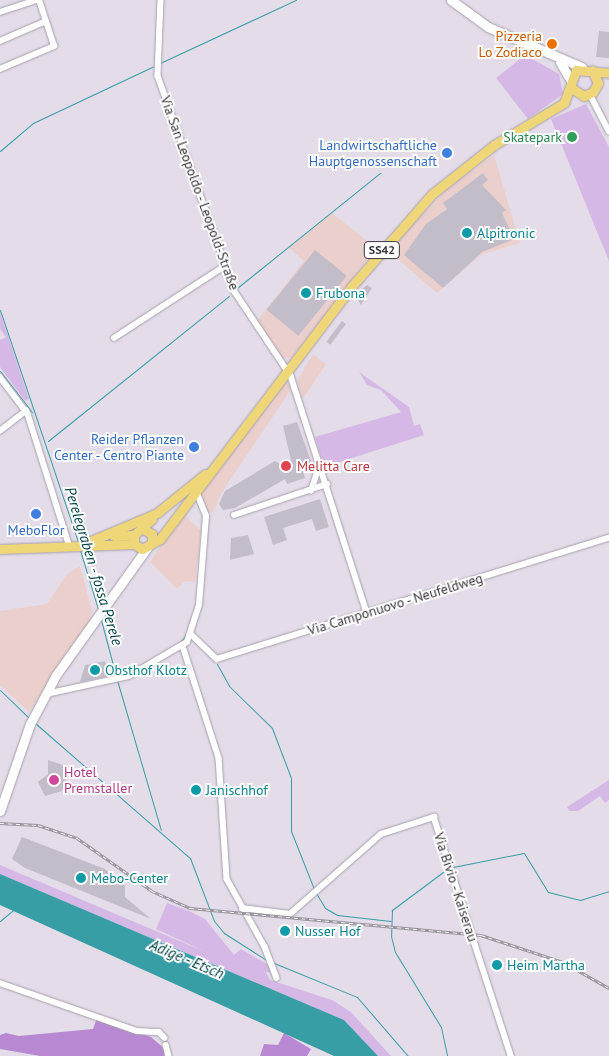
<!DOCTYPE html>
<html>
<head>
<meta charset="utf-8">
<style>
	body { margin:0 }
	#map { position:relative; width:609px; height:1056px; overflow:hidden; background:#e4dde9; font-family:"PT Sans",sans-serif }
	div>[style] { position:absolute }
	[style*='--x'] { left:calc(var(--x)*1px); top:calc(var(--y)*1px); width:calc(var(--w)*1px); rotate:calc(var(--a)*1deg) }
	.industrial>* { inset:0; background:#eacfcc }
	.green>* { inset:0; background:#d6b8e7 }
	.forest>* { inset:0; background:#b889d2 }
	.water>* { inset:0; background:#389ea5 }
	.stream>* { height:1px; margin:-0.5px; padding:0 0.5px; transform-origin:0.5px; border-radius:0.5px; background:#389ea5 }
	.building>* { inset:0; background:#c3bdc9; transform-origin:0 0 }
	.roads { filter:drop-shadow(0 0 1px #a7a0ac) drop-shadow(0 0 1px #a7a0ac) }
	.street>* { height:5.5px; margin:-2.75px; padding:0 2.75px; transform-origin:2.75px; border-radius:2.75px; background:#fff }
	.secondary>* { height:9px; margin:-4.5px; padding:0 4.5px; transform-origin:4.5px; border-radius:4.5px; background:#fff }
	.primary>* { height:9px; margin:-4.5px; padding:0 4.5px; transform-origin:4.5px; border-radius:4.5px; background:#efd779 }
	.rail>* { height:3px; margin-top:-1.5px; transform-origin:0; background:repeating-linear-gradient(90deg,#fff 0 4px,#96919a 0 8px); box-sizing:border-box; border-block:1px solid #96919a }
	.dots>* { width:14px; height:14px; translate:-50% -50%; box-sizing:border-box; border:2px solid #fff; border-radius:50% }
	span { translate:-50% -50%; white-space:nowrap; text-align:center; line-height:1.15; -webkit-text-stroke:4px #fff; paint-order:stroke }
	.shield-label span { padding:1px 4px; background:#fff; border:1px solid; border-radius:4px; -webkit-text-stroke-width:0 }
	.shield-label { font-size:12px; color:#3a373b; font-weight:700 }
	.food-label { font-size:14px; color:#c56008 }
	.right { translate:-100% -50%; text-align:right }
	.leisure-label { font-size:14px; color:#27864d }
	.shop-label { font-size:14px; color:#366cbe }
	.street-label { font-size:14px; color:#3a373b }
	.culture-label { font-size:14px; color:#0d838f }
	.left { translate:0 -50%; text-align:left }
	.health-label { font-size:14px; color:#be3a42 }
	.hotel-label { font-size:14px; color:#b23c85 }
	.water-label { font-size:15px; color:#004145; font-style:italic }
</style>
</head>
<body>
<div id="map">
	<div class="industrial">
		<i style="clip-path:polygon(494px 155px,520px 243px,482px 254px,437px 293px,388px 251px,447px 189px)"></i>
		<i style="clip-path:polygon(332px 213px,376px 248px,291px 358px,282px 358px,257px 321px,304px 261px,289px 248px)"></i>
		<i style="clip-path:polygon(313px 354px,326px 364px,303px 399px,297px 381px)"></i>
		<i style="clip-path:polygon(286px 382px,292px 388px,222px 492px,213px 513px,208px 511px,200px 492px)"></i>
		<i style="clip-path:polygon(183px 513px,201px 531px,195px 582px,185px 581px,177px 589px,150px 562px)"></i>
		<i style="clip-path:polygon(80px 566px,92px 611px,89px 622px,29px 712px,0 685px,0 611px,47px 604px,67px 574px)"></i>
	</div>
	<div class="green">
		<i style="clip-path:polygon(525px 55px,559px 74px,563px 94px,528px 119px,496px 78px)"></i>
		<i style="clip-path:polygon(586px 104px,609px 147px,609px 261px,551px 119px)"></i>
		<i style="clip-path:polygon(0 312px,29px 399px,25px 401px,0 367px,0 340px,6px 337px,0 329px)"></i>
		<i style="clip-path:polygon(359px 372px,409px 407px,414px 426px,420px 424px,424px 435px,324px 467px,315px 437px,401px 412px,381px 390px,367px 385px)"></i>
		<i style="clip-path:polygon(609px 780px,609px 800px,605px 803px,600px 796px,578px 811px,569px 811px,567px 807px)"></i>
		<i style="clip-path:polygon(0 865px,208px 953px,156px 929px,167px 903px,189px 911px,205px 919px,234px 955px,241px 949px,272px 967px,272px 973px,266px 972px,270px 980px,332px 1000px,351px 1012px,391px 1056px,378px 1056px,344px 1020px,0 874px)"></i>
	</div>
	<div class="forest">
		<i style="clip-path:polygon(97px 1018px,151px 1037px,165px 1049px,164px 1056px,40px 1056px,0 1049px,0 1035px,6px 1033px,19px 1036px,93px 1029px)"></i>
		<i style="clip-path:polygon(284px 1033px,311px 1049px,307px 1056px,260px 1056px,264px 1044px,278px 1045px)"></i>
	</div>
	<div class="water">
		<i style="clip-path:polygon(0 874px,344px 1020px,378px 1056px,334px 1056px,0 905px)"></i>
	</div>
	<div class="stream">
		<i style="--x:160;--y:63;--w:150;--a:-24.9"></i>
		<i style="--x:0;--y:151;--w:43;--a:-40.3"></i>
		<i style="--x:33;--y:123;--w:132;--a:-25.2"></i>
		<i style="--x:237;--y:288;--w:184;--a:-38.8"></i>
		<i style="--x:0;--y:310;--w:245;--a:71.4"></i>
		<i style="--x:0;--y:371;--w:52;--a:52"></i>
		<i style="--x:48;--y:441;--w:232;--a:-38.7"></i>
		<i style="--x:80;--y:550;--w:62;--a:73"></i>
		<i style="--x:540;--y:556;--w:72;--a:-16.9"></i>
		<i style="--x:368;--y:609;--w:101;--a:-16.6"></i>
		<i style="--x:101;--y:620;--w:58;--a:75"></i>
		<i style="--x:333;--y:620;--w:34;--a:-17"></i>
		<i style="--x:179;--y:644;--w:14;--a:-54"></i>
		<i style="--x:254;--y:645;--w:18;--a:-19"></i>
		<i style="--x:217;--y:664;--w:25;--a:61"></i>
		<i style="--x:229;--y:686;--w:60;--a:44.3"></i>
		<i style="--x:272;--y:728;--w:53;--a:69.2"></i>
		<i style="--x:291;--y:778;--w:53;--a:90"></i>
		<i style="--x:291;--y:831;--w:62;--a:68.4"></i>
		<i style="--x:124;--y:674;--w:36;--a:-28"></i>
		<i style="--x:117;--y:680;--w:156;--a:73.7"></i>
		<i style="--x:0;--y:690;--w:39;--a:44"></i>
		<i style="--x:35;--y:723;--w:206;--a:41.1"></i>
		<i style="--x:190;--y:858;--w:67;--a:69.1"></i>
		<i style="--x:214;--y:921;--w:16;--a:50"></i>
		<i style="--x:224;--y:933;--w:52;--a:32.5"></i>
		<i style="--x:453;--y:867;--w:72;--a:-11.2"></i>
		<i style="--x:524;--y:853;--w:46;--a:58.4"></i>
		<i style="--x:548;--y:892;--w:33;--a:14"></i>
		<i style="--x:580;--y:900;--w:30;--a:-17"></i>
		<i style="--x:447;--y:869;--w:69;--a:143.3"></i>
		<i style="--x:392;--y:910;--w:26;--a:92"></i>
		<i style="--x:391;--y:936;--w:16;--a:76"></i>
		<i style="--x:395;--y:952;--w:88;--a:58.5"></i>
		<i style="--x:441;--y:1027;--w:30;--a:78"></i>
		<i style="--x:316;--y:893;--w:17;--a:59"></i>
		<i style="--x:325;--y:908;--w:14;--a:30"></i>
		<i style="--x:337;--y:915;--w:54;--a:6.3"></i>
		<i style="--x:0;--y:921;--w:17;--a:-40"></i>
		<i style="--x:274;--y:963;--w:90;--a:22.3"></i>
		<i style="--x:357;--y:997;--w:78;--a:49.2"></i>
	</div>
	<div class="building">
		<i style="clip-path:polygon(599px 31px,609px 32px,609px 58px,596px 57px)"></i>
		<i style="clip-path:polygon(483px 173px,488px 180px,482px 185px,506px 210px,502px 213px,514px 239px,482px 252px,443px 288px,404px 255px,426px 224px,447px 209px,443px 203px)"></i>
		<i style="left:315px;top:250px;width:41px;height:77px;rotate:39deg"></i>
		<i style="clip-path:polygon(367px 285px,372px 288px,361px 305px,355px 295px)"></i>
		<i style="left:342px;top:321px;width:5px;height:26px;rotate:37deg"></i>
		<i style="clip-path:polygon(297px 422px,312px 464px,302px 467px,305px 478px,287px 484px,285px 479px,235px 508px,223px 510px,219px 504px,225px 491px,275px 461px,282px 465px,291px 460px,283px 426px)"></i>
		<i style="clip-path:polygon(320px 499px,329px 527px,316px 531px,312px 519px,283px 528px,287px 540px,273px 545px,264px 517px)"></i>
		<i style="clip-path:polygon(248px 535px,254px 554px,230px 560px,231px 538px)"></i>
		<i style="clip-path:polygon(105px 661px,109px 676px,80px 682px,85px 665px)"></i>
		<i style="clip-path:polygon(48px 760px,63px 765px,66px 782px,62px 791px,45px 796px,38px 782px,48px 774px)"></i>
		<i style="clip-path:polygon(22px 837px,105px 869px,125px 886px,125px 897px,151px 919px,25px 868px,12px 859px)"></i>
	</div>
	<div class="roads">
		<div class="street">
			<i style="--x:161;--y:0;--w:76;--a:92.3"></i>
			<i style="--x:158;--y:76;--w:229;--a:70.4"></i>
			<i style="--x:235;--y:292;--w:101;--a:56.3"></i>
			<i style="--x:291;--y:376;--w:249;--a:72.2"></i>
			<i style="--x:0;--y:12;--w:40;--a:-18"></i>
			<i style="--x:0;--y:41;--w:48;--a:-23.4"></i>
			<i style="--x:0;--y:69;--w:59;--a:-23.1"></i>
			<i style="--x:54;--y:46;--w:48;--a:-108.1"></i>
			<i style="--x:590;--y:94;--w:42;--a:62.8"></i>
			<i style="--x:114;--y:338;--w:132;--a:-33"></i>
			<i style="--x:0;--y:377;--w:46;--a:52.9"></i>
			<i style="--x:28;--y:414;--w:139;--a:72.5"></i>
			<i style="--x:0;--y:431;--w:33;--a:-38"></i>
			<i style="--x:311;--y:491;--w:25;--a:-72"></i>
			<i style="--x:234;--y:515;--w:98;--a:-18.4"></i>
			<i style="--x:191;--y:634;--w:36;--a:44"></i>
			<i style="--x:217;--y:659;--w:410;--a:-17.2"></i>
			<i style="--x:183;--y:646;--w:118;--a:72.2"></i>
			<i style="--x:219;--y:758;--w:121;--a:86.2"></i>
			<i style="--x:227;--y:879;--w:78;--a:60.8"></i>
			<i style="--x:265;--y:947;--w:33;--a:69"></i>
			<i style="--x:46;--y:694;--w:85;--a:-12.2"></i>
			<i style="--x:129;--y:676;--w:67;--a:-30.4"></i>
			<i style="--x:187;--y:642;--w:39;--a:-72"></i>
			<i style="--x:199;--y:605;--w:89;--a:-85.5"></i>
			<i style="--x:206;--y:516;--w:22;--a:-112"></i>
			<i style="--x:242;--y:908;--w:48;--a:7.1"></i>
			<i style="--x:290;--y:914;--w:121;--a:-41.3"></i>
			<i style="--x:381;--y:834;--w:56;--a:-17.8"></i>
			<i style="--x:434;--y:817;--w:251;--a:72.1"></i>
			<i style="--x:0;--y:983;--w:145;--a:19.3"></i>
			<i style="--x:137;--y:1031;--w:22;--a:3"></i>
			<i style="--x:159;--y:1032;--w:8;--a:45"></i>
			<i style="--x:166;--y:1045;--w:11;--a:75"></i>
		</div>
		<div class="secondary">
			<i style="--x:451;--y:0;--w:46;--a:36.1"></i>
			<i style="--x:488;--y:27;--w:102;--a:23.1"></i>
			<i style="--x:560;--y:62;--w:20;--a:60"></i>
			<i style="--x:0;--y:811;--w:92;--a:-71"></i>
			<i style="--x:30;--y:724;--w:55;--a:-62"></i>
			<i style="--x:56;--y:675;--w:156;--a:-54.4"></i>
		</div>
		<div class="primary">
			<i style="--x:570;--y:87;--w:17;--a:33"></i>
			<i style="--x:584;--y:96;--w:10;--a:-24"></i>
			<i style="--x:593;--y:92;--w:10;--a:-61"></i>
			<i style="--x:598;--y:83;--w:14;--a:-115"></i>
			<i style="--x:143;--y:529;--w:10;--a:29"></i>
			<i style="--x:152;--y:534;--w:9;--a:90"></i>
			<i style="--x:134;--y:535;--w:9;--a:90"></i>
			<i style="--x:134;--y:544;--w:9;--a:32"></i>
			<i style="--x:142;--y:549;--w:21;--a:-29"></i>
			<i style="--x:160;--y:539;--w:318;--a:-52.8"></i>
			<i style="--x:352;--y:286;--w:122;--a:-49"></i>
			<i style="--x:432;--y:194;--w:79;--a:-38.3"></i>
			<i style="--x:494;--y:145;--w:82;--a:-31"></i>
			<i style="--x:564;--y:103;--w:35;--a:-70"></i>
			<i style="--x:576;--y:70;--w:33;--a:5"></i>
			<i style="--x:114;--y:536;--w:20;--a:-3"></i>
			<i style="--x:134;--y:535;--w:24;--a:-42"></i>
			<i style="--x:86;--y:543;--w:77;--a:-22.9"></i>
			<i style="--x:157;--y:513;--w:62;--a:-39.1"></i>
			<i style="--x:0;--y:549;--w:134;--a:-2.1"></i>
		</div>
	</div>
	<div class="rail">
		<i style="--x:0;--y:823;--w:38;--a:3"></i>
		<i style="--x:38;--y:825;--w:41;--a:18.4"></i>
		<i style="--x:77;--y:838;--w:92;--a:35.2"></i>
		<i style="--x:152;--y:891;--w:42;--a:24.1"></i>
		<i style="--x:190;--y:908;--w:292;--a:5.3"></i>
		<i style="--x:481;--y:935;--w:86;--a:18.2"></i>
		<i style="--x:563;--y:962;--w:53;--a:29.5"></i>
	</div>
	<div class="dots">
		<i style="left:552px;top:44px;background:#e8710a"></i>
		<i style="left:572px;top:137px;background:#2e9e5b"></i>
		<i style="left:447px;top:153px;background:#3f7fe0"></i>
		<i style="left:467px;top:233px;background:#0f9aa8"></i>
		<i style="left:306px;top:293px;background:#0f9aa8"></i>
		<i style="left:194px;top:447px;background:#3f7fe0"></i>
		<i style="left:286px;top:466px;background:#e0444e"></i>
		<i style="left:36px;top:514px;background:#3f7fe0"></i>
		<i style="left:95px;top:670px;background:#0f9aa8"></i>
		<i style="left:54px;top:780px;background:#d1479c"></i>
		<i style="left:196px;top:790px;background:#0f9aa8"></i>
		<i style="left:81px;top:878px;background:#0f9aa8"></i>
		<i style="left:285px;top:931px;background:#0f9aa8"></i>
		<i style="left:497px;top:965px;background:#0f9aa8"></i>
	</div>
	<div class="shield-label">
		<span style="left:382px;top:250px">SS42</span>
	</div>
	<div class="food-label">
		<span class="right" style="left:542px;top:44px">Pizzeria<br>Lo Zodiaco</span>
	</div>
	<div class="leisure-label">
		<span class="right" style="left:562px;top:137px">Skatepark</span>
	</div>
	<div class="shop-label">
		<span class="right" style="left:437px;top:153px">Landwirtschaftliche<br>Hauptgenossenschaft</span>
		<span class="right" style="left:184px;top:447px">Reider Pflanzen<br>Center - Centro Piante</span>
		<span style="left:36px;top:530px">MeboFlor</span>
	</div>
	<div class="street-label">
		<span style="left:200px;top:193px;rotate:70deg">Via San Leopoldo - Leopold-Straße</span>
		<span style="left:395px;top:604px;rotate:-17deg">Via Camponuovo - Neufeldweg</span>
		<span style="left:456px;top:887px;rotate:72deg">Via Bivio - Kaiserau</span>
	</div>
	<div class="culture-label">
		<span class="left" style="left:477px;top:233px">Alpitronic</span>
		<span class="left" style="left:316px;top:293px">Frubona</span>
		<span class="left" style="left:105px;top:670px">Obsthof Klotz</span>
		<span class="left" style="left:206px;top:790px">Janischhof</span>
		<span class="left" style="left:91px;top:878px">Mebo-Center</span>
		<span class="left" style="left:295px;top:931px">Nusser Hof</span>
		<span class="left" style="left:507px;top:965px">Heim Martha</span>
	</div>
	<div class="health-label">
		<span class="left" style="left:297px;top:466px">Melitta Care</span>
	</div>
	<div class="hotel-label">
		<span class="left" style="left:64px;top:780px">Hotel<br>Premstaller</span>
	</div>
	<div class="water-label">
		<span style="left:94px;top:566px;rotate:73deg">Perelegraben - fossa Perele</span>
		<span style="left:187px;top:959px;rotate:23deg">Adige - Etsch</span>
	</div>
</div>
</body>
</html>
